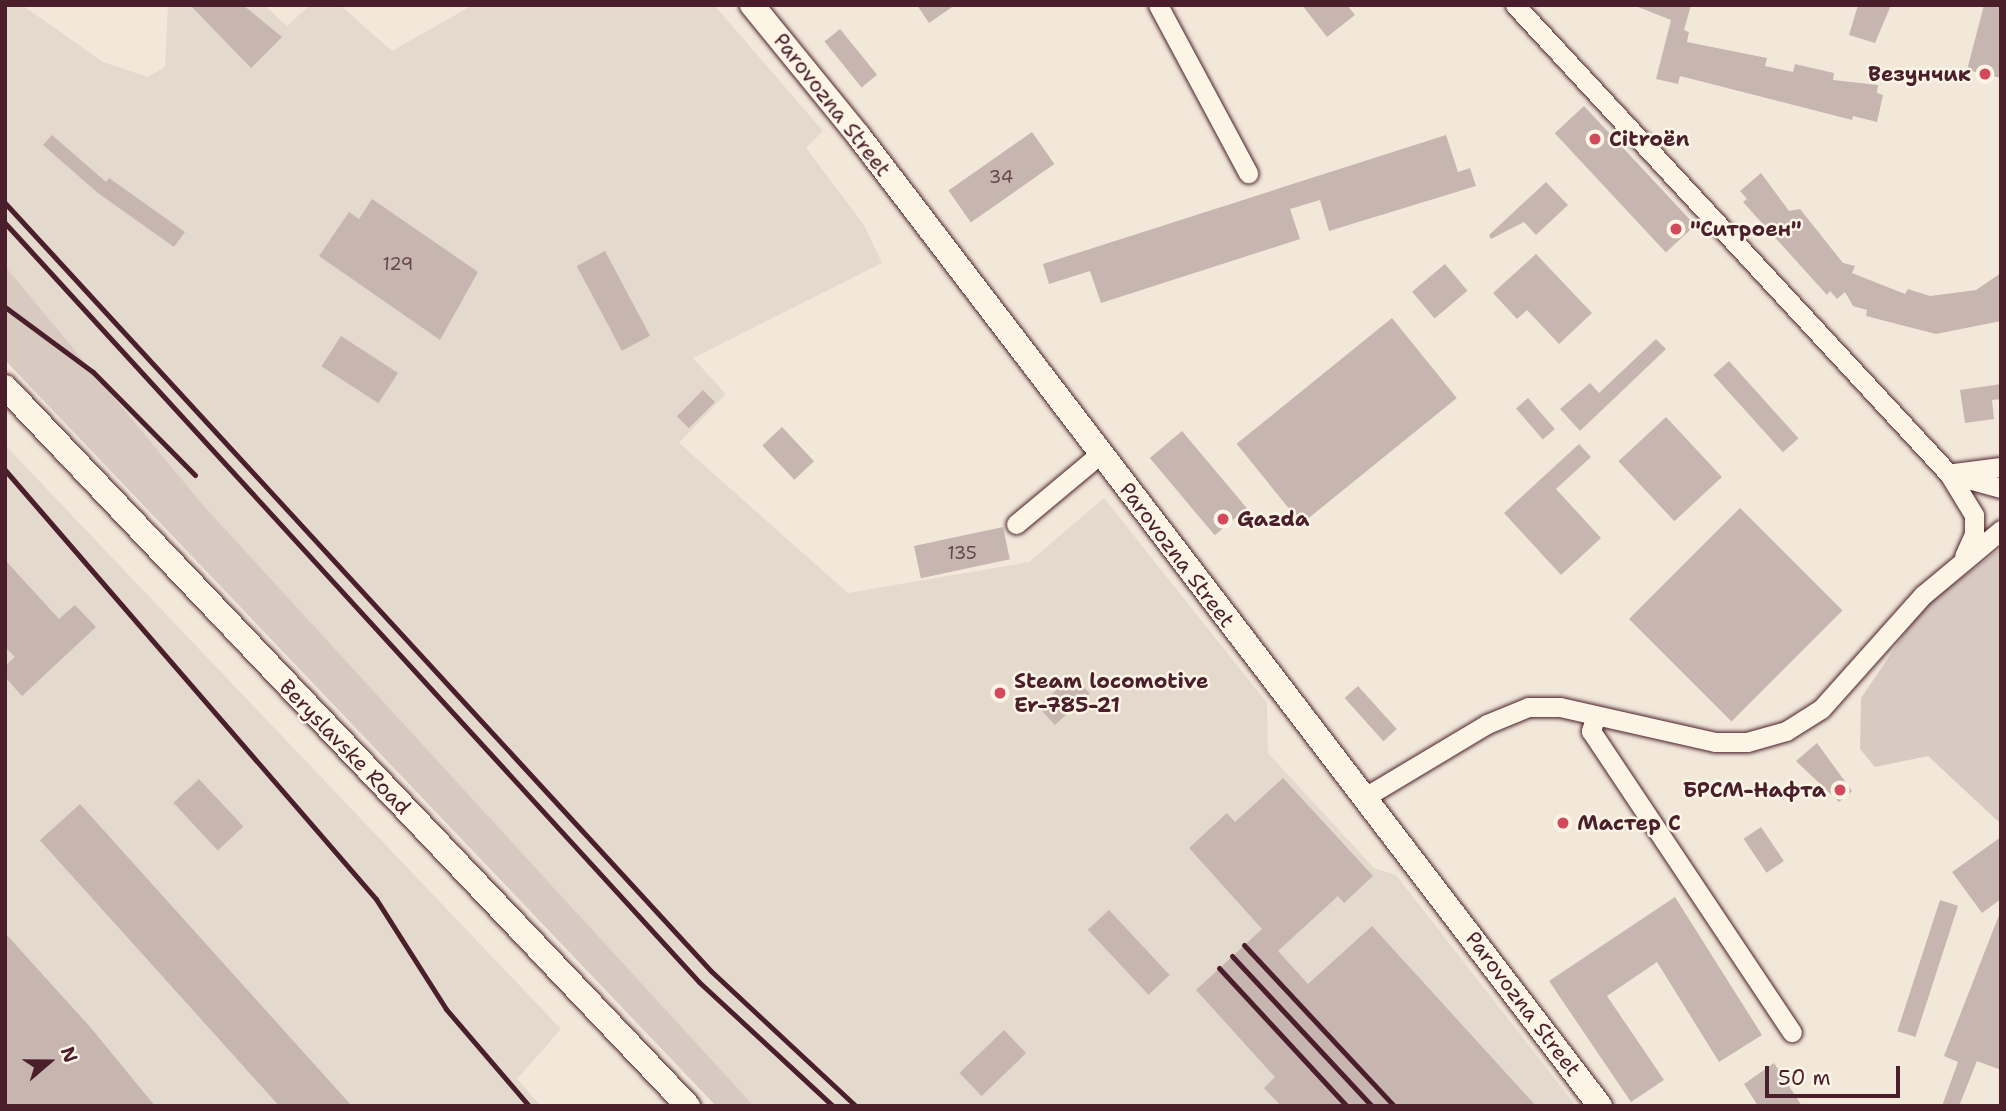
<!DOCTYPE html>
<html>
<head>
<meta charset="utf-8">
<style>
	body { margin:0 }
	#map { position:relative; width:2006px; height:1111px; overflow:hidden; background:#f1e8da; font-family:"Shantell Sans",sans-serif }
	div>[style] { position:absolute }
	[style*='--x'] { left:calc(var(--x)*1px); top:calc(var(--y)*1px); width:calc(var(--w)*1px); rotate:calc(var(--a)*1deg) }
	.built>* { inset:0; background:#e4d9cd }
	.green>* { inset:0; background:#d8cac0 }
	.building>* { inset:0; background:#c7b6af; transform-origin:0 0 }
	.roads { filter:drop-shadow(0 0 2px #4a1f2b) drop-shadow(0 0 2px #4a1f2b) }
	.minor>* { height:19px; margin:-9.5px; padding:0 9.5px; transform-origin:9.5px; border-radius:9.5px; background:#fcf5e5 }
	.major>* { height:24px; margin:-12px; padding:0 12px; transform-origin:12px; border-radius:12px; background:#fcf5e5 }
	.rail>* { height:5px; margin:-2.5px; padding:0 2.5px; transform-origin:2.5px; border-radius:2.5px; background:#4a1f2b }
	.dots>* { width:19px; height:19px; translate:-50% -50%; box-sizing:border-box; border:4px solid #fcf5e5; border-radius:50% }
	span { translate:-50% -50%; white-space:nowrap; text-align:center; line-height:1.15; -webkit-text-stroke:5px #fcf5e5; paint-order:stroke }
	.number-label { font-size:18px; color:#69454c }
	.number-label span { -webkit-text-stroke-width:0 }
	.poi-label { font-size:21px; color:#4a1f2b; font-weight:700 }
	.right { translate:-100% -50%; text-align:right }
	.left { translate:0 -50%; text-align:left }
	.street-label { font-size:21px; color:#4a1f2b }
	.frame { position:absolute; inset:0; border:7px solid #4a1f2b; pointer-events:none }
	.north { position:absolute; left:14px; top:1027px; width:70px; height:70px; -webkit-text-stroke:5px #fcf5e5; paint-order:stroke; rotate:70deg; font-size:19px; font-weight:700; line-height:28px; text-align:center; color:#4a1f2b }
	.north::after { content:''; display:block; margin:auto; width:24px; height:32px; background:#4a1f2b; clip-path:polygon(50% 0,100% 100%,50% 72%,0 100%) }
	.scale { position:absolute; left:1765px; top:1066px; width:135px; height:32px; box-sizing:border-box; border:4px solid #4a1f2b; border-top:0; padding-left:9px; font-size:21px; line-height:24px; white-space:nowrap; color:#4a1f2b; -webkit-text-stroke:5px #fcf5e5; paint-order:stroke }
</style>
</head>
<body>
<div id="map">
	<div class="built">
		<i style="clip-path:polygon(5px 5px,22px 5px,103px 62px,148px 77px,165px 67px,168px 5px,264px 5px,287px 26px,310px 5px,340px 5px,392px 51px,473px 5px,714px 5px,823px 131px,806px 148px,864px 225px,882px 263px,693px 358px,726px 394px,679px 443px,848px 593px,1029px 562px,1104px 498px,1267px 703px,1268px 753px,1374px 868px,1396px 875px,1576px 1106px,754px 1106px,204px 506px,5px 266px)"></i>
		<i style="clip-path:polygon(5px 445px,561px 1029px,517px 1079px,541px 1106px,5px 1106px)"></i>
	</div>
	<div class="green">
		<i style="clip-path:polygon(5px 266px,204px 506px,754px 1106px,716px 1106px,5px 360px)"></i>
		<i style="clip-path:polygon(2001px 548px,2001px 824px,1928px 756px,1875px 767px,1860px 749px,1861px 698px,1922px 608px)"></i>
	</div>
	<div class="building">
		<i style="clip-path:polygon(190px 5px,243px 5px,282px 37px,251px 68px)"></i>
		<i style="clip-path:polygon(917px 5px,955px 5px,929px 23px)"></i>
		<i style="clip-path:polygon(1302px 5px,1347px 5px,1355px 15px,1327px 37px)"></i>
		<i style="clip-path:polygon(1633px 5px,1691px 5px,1684px 30px,1689px 32px,1687px 42px,1767px 58px,1765px 66px,1793px 72px,1795px 64px,1834px 73px,1833px 80px,1878px 85px,1877px 93px,1883px 95px,1877px 122px,1853px 116px,1852px 120px,1680px 76px,1678px 84px,1656px 79px,1671px 20px)"></i>
		<i style="clip-path:polygon(1858px 5px,1891px 5px,1875px 43px,1849px 35px)"></i>
		<i style="clip-path:polygon(1984px 5px,2001px 5px,2001px 78px,1967px 70px)"></i>
		<i style="left:840px;top:29px;width:59px;height:20px;rotate:51deg"></i>
		<i style="left:1584px;top:106px;width:163px;height:40px;rotate:47deg"></i>
		<i style="left:1032px;top:132px;width:39px;height:102px;rotate:55deg"></i>
		<i style="clip-path:polygon(52px 135px,106px 182px,109px 178px,185px 232px,174px 247px,98px 193px,43px 145px)"></i>
		<i style="clip-path:polygon(1446px 135px,1458px 172px,1470px 168px,1476px 186px,1329px 231px,1320px 200px,1290px 209px,1300px 239px,1101px 303px,1090px 271px,1049px 284px,1043px 264px)"></i>
		<i style="clip-path:polygon(1761px 173px,1789px 211px,1800px 209px,1843px 263px,1855px 266px,1852px 273px,1905px 294px,1908px 289px,1930px 296px,1976px 290px,2001px 273px,2001px 321px,1936px 334px,1866px 316px,1867px 310px,1853px 306px,1845px 292px,1837px 299px,1830px 291px,1827px 295px,1743px 202px,1747px 199px,1740px 191px)"></i>
		<i style="clip-path:polygon(1546px 182px,1568px 205px,1536px 235px,1524px 222px,1491px 239px,1489px 235px)"></i>
		<i style="clip-path:polygon(372px 199px,478px 272px,440px 340px,319px 256px,349px 212px,359px 219px)"></i>
		<i style="left:605px;top:251px;width:96px;height:32px;rotate:62deg"></i>
		<i style="clip-path:polygon(1536px 254px,1592px 313px,1559px 344px,1527px 310px,1517px 319px,1493px 293px)"></i>
		<i style="left:1445px;top:264px;width:35px;height:43px;rotate:50deg"></i>
		<i style="left:1392px;top:318px;width:103px;height:200px;rotate:51deg"></i>
		<i style="left:341px;top:336px;width:68px;height:36px;rotate:33deg"></i>
		<i style="clip-path:polygon(1656px 339px,1666px 349px,1580px 431px,1560px 409px,1590px 383px,1599px 393px)"></i>
		<i style="left:1729px;top:361px;width:104px;height:21px;rotate:48deg"></i>
		<i style="clip-path:polygon(2001px 384px,2001px 399px,1992px 400px,1994px 419px,1965px 423px,1960px 390px)"></i>
		<i style="left:703px;top:390px;width:17px;height:37px;rotate:45deg"></i>
		<i style="left:1528px;top:398px;width:41px;height:16px;rotate:49deg"></i>
		<i style="left:1666px;top:417px;width:82px;height:65px;rotate:47deg"></i>
		<i style="left:782px;top:427px;width:47px;height:27px;rotate:47deg"></i>
		<i style="left:1182px;top:431px;width:101px;height:42px;rotate:50deg"></i>
		<i style="clip-path:polygon(1579px 444px,1591px 457px,1556px 489px,1601px 538px,1561px 575px,1504px 513px)"></i>
		<i style="left:1740px;top:508px;width:145px;height:157px;rotate:45deg"></i>
		<i style="left:1003px;top:527px;width:33px;height:91px;rotate:78deg"></i>
		<i style="clip-path:polygon(5px 560px,59px 619px,75px 605px,96px 627px,22px 696px,5px 677px,5px 666px,15px 657px,5px 647px)"></i>
		<i style="left:1073px;top:675px;width:25px;height:47px;rotate:48deg"></i>
		<i style="left:1358px;top:686px;width:58px;height:18px;rotate:48deg"></i>
		<i style="clip-path:polygon(1817px 743px,1852px 791px,1839px 802px,1796px 761px)"></i>
		<i style="clip-path:polygon(1283px 778px,1373px 876px,1344px 903px,1338px 896px,1278px 951px,1308px 984px,1372px 926px,1536px 1106px,1281px 1106px,1264px 1088px,1275px 1077px,1196px 990px,1262px 929px,1189px 848px,1227px 813px,1235px 822px)"></i>
		<i style="left:199px;top:779px;width:65px;height:35px;rotate:47deg"></i>
		<i style="left:80px;top:804px;width:408px;height:54px;rotate:48deg"></i>
		<i style="left:1761px;top:827px;width:41px;height:21px;rotate:56deg"></i>
		<i style="clip-path:polygon(2001px 837px,2001px 899px,1982px 913px,1952px 872px)"></i>
		<i style="clip-path:polygon(1675px 897px,1762px 1035px,1719px 1062px,1657px 962px,1607px 996px,1664px 1080px,1631px 1102px,1549px 981px)"></i>
		<i style="left:1940px;top:900px;width:19px;height:138px;rotate:18deg"></i>
		<i style="left:1109px;top:910px;width:89px;height:29px;rotate:47deg"></i>
		<i style="clip-path:polygon(2001px 910px,2001px 1070px,1977px 1061px,1959px 1106px,1942px 1106px,1958px 1062px,1944px 1056px)"></i>
		<i style="clip-path:polygon(5px 933px,91px 1028px,155px 1106px,5px 1106px)"></i>
		<i style="left:1004px;top:1030px;width:32px;height:62px;rotate:46deg"></i>
		<i style="clip-path:polygon(1774px 1063px,1802px 1106px,1758px 1106px,1744px 1084px)"></i>
	</div>
	<div class="roads">
		<div class="minor">
			<i style="--x:1158;--y:5;--w:191;--a:61.8"></i>
			<i style="--x:1515;--y:5;--w:639;--a:47.22"></i>
			<i style="--x:1949;--y:474;--w:48;--a:58.6"></i>
			<i style="--x:1974;--y:515;--w:19;--a:90"></i>
			<i style="--x:1974;--y:534;--w:24;--a:114"></i>
			<i style="--x:1954;--y:473;--w:47;--a:-7.3"></i>
			<i style="--x:1950;--y:474;--w:53;--a:15.4"></i>
			<i style="--x:1016;--y:524;--w:109;--a:-39.8"></i>
			<i style="--x:1595;--y:718;--w:14;--a:107"></i>
			<i style="--x:1591;--y:731;--w:362;--a:56.3"></i>
			<i style="--x:1365;--y:797;--w:142;--a:-30.9"></i>
			<i style="--x:1487;--y:724;--w:44;--a:-22.5"></i>
			<i style="--x:1528;--y:707;--w:32;--a:0"></i>
			<i style="--x:1560;--y:707;--w:159;--a:12.7"></i>
			<i style="--x:1715;--y:742;--w:32;--a:0"></i>
			<i style="--x:1747;--y:742;--w:41;--a:-15.8"></i>
			<i style="--x:1786;--y:731;--w:41;--a:-32.2"></i>
			<i style="--x:1821;--y:709;--w:153;--a:-48.2"></i>
			<i style="--x:1923;--y:595;--w:102;--a:-39.8"></i>
		</div>
		<div class="major">
			<i style="--x:752;--y:5;--w:168;--a:50.8"></i>
			<i style="--x:858;--y:135;--w:1222;--a:52.61"></i>
			<i style="--x:5;--y:387;--w:992;--a:46.47"></i>
		</div>
	</div>
	<div class="rail">
		<i style="--x:5;--y:203;--w:1043;--a:47.41"></i>
		<i style="--x:711;--y:971;--w:198;--a:43"></i>
		<i style="--x:5;--y:223;--w:1028;--a:47.56"></i>
		<i style="--x:699;--y:982;--w:183;--a:42.8"></i>
		<i style="--x:5;--y:307;--w:109;--a:36.5"></i>
		<i style="--x:93;--y:372;--w:145;--a:45.3"></i>
		<i style="--x:5;--y:470;--w:567;--a:49.15"></i>
		<i style="--x:376;--y:899;--w:130;--a:57.5"></i>
		<i style="--x:446;--y:1009;--w:128;--a:49.4"></i>
		<i style="--x:1244;--y:945;--w:220;--a:47"></i>
		<i style="--x:1232;--y:956;--w:205;--a:47"></i>
		<i style="--x:1219;--y:968;--w:188;--a:47.2"></i>
	</div>
	<div class="dots">
		<i style="left:1985px;top:74px;background:#d1495b"></i>
		<i style="left:1595px;top:139px;background:#d1495b"></i>
		<i style="left:1676px;top:229px;background:#d1495b"></i>
		<i style="left:1223px;top:519px;background:#d1495b"></i>
		<i style="left:1000px;top:693px;background:#d1495b"></i>
		<i style="left:1840px;top:790px;background:#d1495b"></i>
		<i style="left:1563px;top:823px;background:#d1495b"></i>
	</div>
	<div class="number-label">
		<span style="left:1001px;top:177px">34</span>
		<span style="left:398px;top:264px">129</span>
		<span style="left:962px;top:553px">135</span>
	</div>
	<div class="poi-label">
		<span class="right" style="left:1971px;top:74px">Везунчик</span>
		<span class="left" style="left:1609px;top:139px">Citroën</span>
		<span class="left" style="left:1690px;top:229px">"Ситроен"</span>
		<span class="left" style="left:1237px;top:519px">Gazda</span>
		<span class="left" style="left:1014px;top:693px">Steam locomotive<br>Er-785-21</span>
		<span class="right" style="left:1826px;top:790px">БРСМ-Нафта</span>
		<span class="left" style="left:1577px;top:823px">Мастер С</span>
	</div>
	<div class="street-label">
		<span style="left:832px;top:105px;rotate:52deg">Parovozna Street</span>
		<span style="left:1177px;top:555px;rotate:53deg">Parovozna Street</span>
		<span style="left:345px;top:747px;rotate:46deg">Beryslavske Road</span>
		<span style="left:1523px;top:1004px;rotate:53deg">Parovozna Street</span>
	</div>
	<div class="frame"></div>
	<div class="north">N</div>
	<div class="scale">50 m</div>
</div>
</body>
</html>
